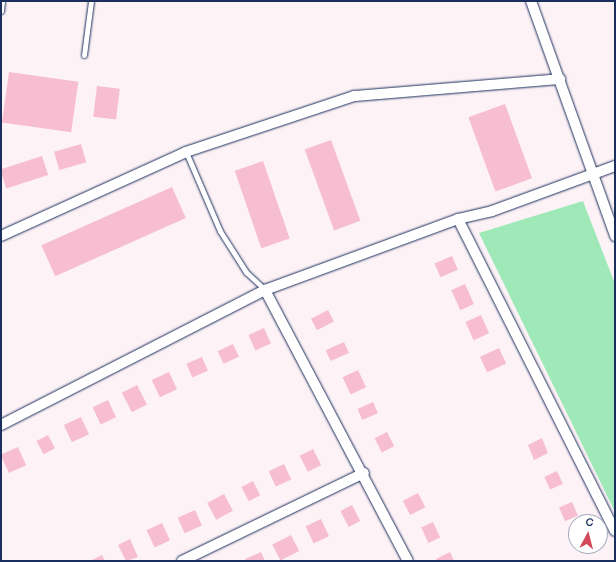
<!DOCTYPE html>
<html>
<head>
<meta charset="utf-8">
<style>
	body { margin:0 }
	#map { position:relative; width:616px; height:562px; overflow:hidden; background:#fdf2f6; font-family:"Balsamiq Sans",sans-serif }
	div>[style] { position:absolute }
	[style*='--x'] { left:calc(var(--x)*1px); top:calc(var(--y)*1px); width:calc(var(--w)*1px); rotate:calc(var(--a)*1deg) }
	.green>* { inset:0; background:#9fe9b8 }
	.building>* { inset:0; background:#f7bed2; transform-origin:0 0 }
	.roads { filter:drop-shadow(0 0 1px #1b2f5e) drop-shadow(0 0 1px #1b2f5e) }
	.service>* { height:5px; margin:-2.5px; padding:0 2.5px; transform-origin:2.5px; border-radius:2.5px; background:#fff }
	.minor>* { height:10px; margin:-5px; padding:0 5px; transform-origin:5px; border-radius:5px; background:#fff }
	span { translate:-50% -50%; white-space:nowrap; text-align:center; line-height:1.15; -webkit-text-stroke:3px #fff; paint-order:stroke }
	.frame { position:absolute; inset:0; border:2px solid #1b2f5e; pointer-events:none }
	.north { position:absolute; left:568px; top:514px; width:40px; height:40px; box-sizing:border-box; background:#fff; border:1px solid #a4acbf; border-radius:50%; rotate:7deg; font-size:11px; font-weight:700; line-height:16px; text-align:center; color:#1b2f5e }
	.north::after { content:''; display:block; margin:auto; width:14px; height:18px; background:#d1495b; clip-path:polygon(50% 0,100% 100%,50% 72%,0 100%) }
</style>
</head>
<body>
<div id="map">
	<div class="green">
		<i style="clip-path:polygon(583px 201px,615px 284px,615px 512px,479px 233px)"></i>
	</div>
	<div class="building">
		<i style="left:9px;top:72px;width:70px;height:51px;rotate:8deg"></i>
		<i style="left:97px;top:86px;width:23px;height:31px;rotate:7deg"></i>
		<i style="left:505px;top:104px;width:79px;height:39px;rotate:70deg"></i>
		<i style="left:331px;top:140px;width:86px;height:28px;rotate:70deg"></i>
		<i style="left:81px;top:144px;width:19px;height:28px;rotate:74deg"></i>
		<i style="left:42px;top:156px;width:20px;height:44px;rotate:72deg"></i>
		<i style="left:263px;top:161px;width:82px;height:30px;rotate:71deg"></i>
		<i style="left:172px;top:187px;width:34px;height:143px;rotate:66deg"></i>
		<i style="left:452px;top:256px;width:15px;height:19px;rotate:67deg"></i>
		<i style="left:465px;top:284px;width:22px;height:15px;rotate:66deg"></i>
		<i style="left:328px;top:310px;width:13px;height:19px;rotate:63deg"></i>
		<i style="left:481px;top:315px;width:20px;height:17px;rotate:66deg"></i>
		<i style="left:264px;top:328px;width:17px;height:17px;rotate:66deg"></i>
		<i style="left:344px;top:342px;width:12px;height:20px;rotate:66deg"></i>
		<i style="left:233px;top:344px;width:14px;height:17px;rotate:65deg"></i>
		<i style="left:499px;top:348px;width:17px;height:21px;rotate:65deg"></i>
		<i style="left:202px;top:357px;width:15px;height:17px;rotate:67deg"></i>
		<i style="left:358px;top:370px;width:19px;height:17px;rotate:65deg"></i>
		<i style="left:169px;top:372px;width:19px;height:19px;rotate:65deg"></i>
		<i style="left:137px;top:385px;width:22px;height:17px;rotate:63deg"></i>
		<i style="left:108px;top:400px;width:19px;height:17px;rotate:65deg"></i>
		<i style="left:373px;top:402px;width:12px;height:17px;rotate:66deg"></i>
		<i style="left:81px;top:417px;width:19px;height:19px;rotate:65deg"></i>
		<i style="left:387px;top:432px;width:16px;height:14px;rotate:63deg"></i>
		<i style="left:48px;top:435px;width:15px;height:13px;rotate:62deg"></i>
		<i style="clip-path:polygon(542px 438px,548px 453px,534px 460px,528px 445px)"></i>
		<i style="left:18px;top:447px;width:20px;height:19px;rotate:66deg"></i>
		<i style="left:313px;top:449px;width:18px;height:15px;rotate:63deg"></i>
		<i style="left:284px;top:464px;width:17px;height:17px;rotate:65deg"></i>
		<i style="left:557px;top:471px;width:14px;height:14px;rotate:65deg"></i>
		<i style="left:253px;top:481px;width:16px;height:13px;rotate:63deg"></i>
		<i style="left:418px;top:493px;width:16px;height:17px;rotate:63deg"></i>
		<i style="left:224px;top:494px;width:19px;height:19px;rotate:62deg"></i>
		<i style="left:572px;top:502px;width:15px;height:14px;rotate:67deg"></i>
		<i style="left:352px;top:505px;width:18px;height:13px;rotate:63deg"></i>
		<i style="left:195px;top:510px;width:17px;height:19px;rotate:66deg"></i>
		<i style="left:321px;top:519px;width:19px;height:17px;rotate:65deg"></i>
		<i style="left:433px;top:522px;width:17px;height:13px;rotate:65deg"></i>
		<i style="left:162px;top:523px;width:19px;height:17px;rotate:65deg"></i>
		<i style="left:291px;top:535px;width:18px;height:21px;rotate:63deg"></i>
		<i style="clip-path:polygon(130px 539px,138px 557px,126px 561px,118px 545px)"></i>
		<i style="clip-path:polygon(579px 546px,590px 546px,581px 550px)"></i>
		<i style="clip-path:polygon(261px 552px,265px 561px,246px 561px,245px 559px)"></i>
		<i style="clip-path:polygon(450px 552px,454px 561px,437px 561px,436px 559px)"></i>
		<i style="clip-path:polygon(102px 555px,105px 561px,90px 561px)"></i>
	</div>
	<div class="roads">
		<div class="service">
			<i style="--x:1;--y:11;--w:10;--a:-84"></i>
			<i style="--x:84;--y:55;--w:54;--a:-82.6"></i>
			<i style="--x:186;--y:152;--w:86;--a:66.7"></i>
			<i style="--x:220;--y:231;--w:49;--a:57.6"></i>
			<i style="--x:246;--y:272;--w:26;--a:43"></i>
		</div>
		<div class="minor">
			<i style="--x:531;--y:1;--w:250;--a:70.3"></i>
			<i style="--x:458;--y:219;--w:349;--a:63.3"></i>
			<i style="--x:1;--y:236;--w:203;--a:-24.4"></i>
			<i style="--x:186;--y:152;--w:177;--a:-18.4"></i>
			<i style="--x:354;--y:96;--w:207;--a:-4.7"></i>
			<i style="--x:265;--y:290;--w:306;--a:62.2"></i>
			<i style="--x:1;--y:425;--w:297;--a:-27.1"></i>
			<i style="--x:265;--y:290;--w:206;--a:-20.2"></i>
			<i style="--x:458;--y:219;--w:35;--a:-13"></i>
			<i style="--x:492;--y:211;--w:131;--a:-20.1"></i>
			<i style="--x:182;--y:561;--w:202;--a:-25.8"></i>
		</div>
	</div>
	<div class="frame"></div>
	<div class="north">С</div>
</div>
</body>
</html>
